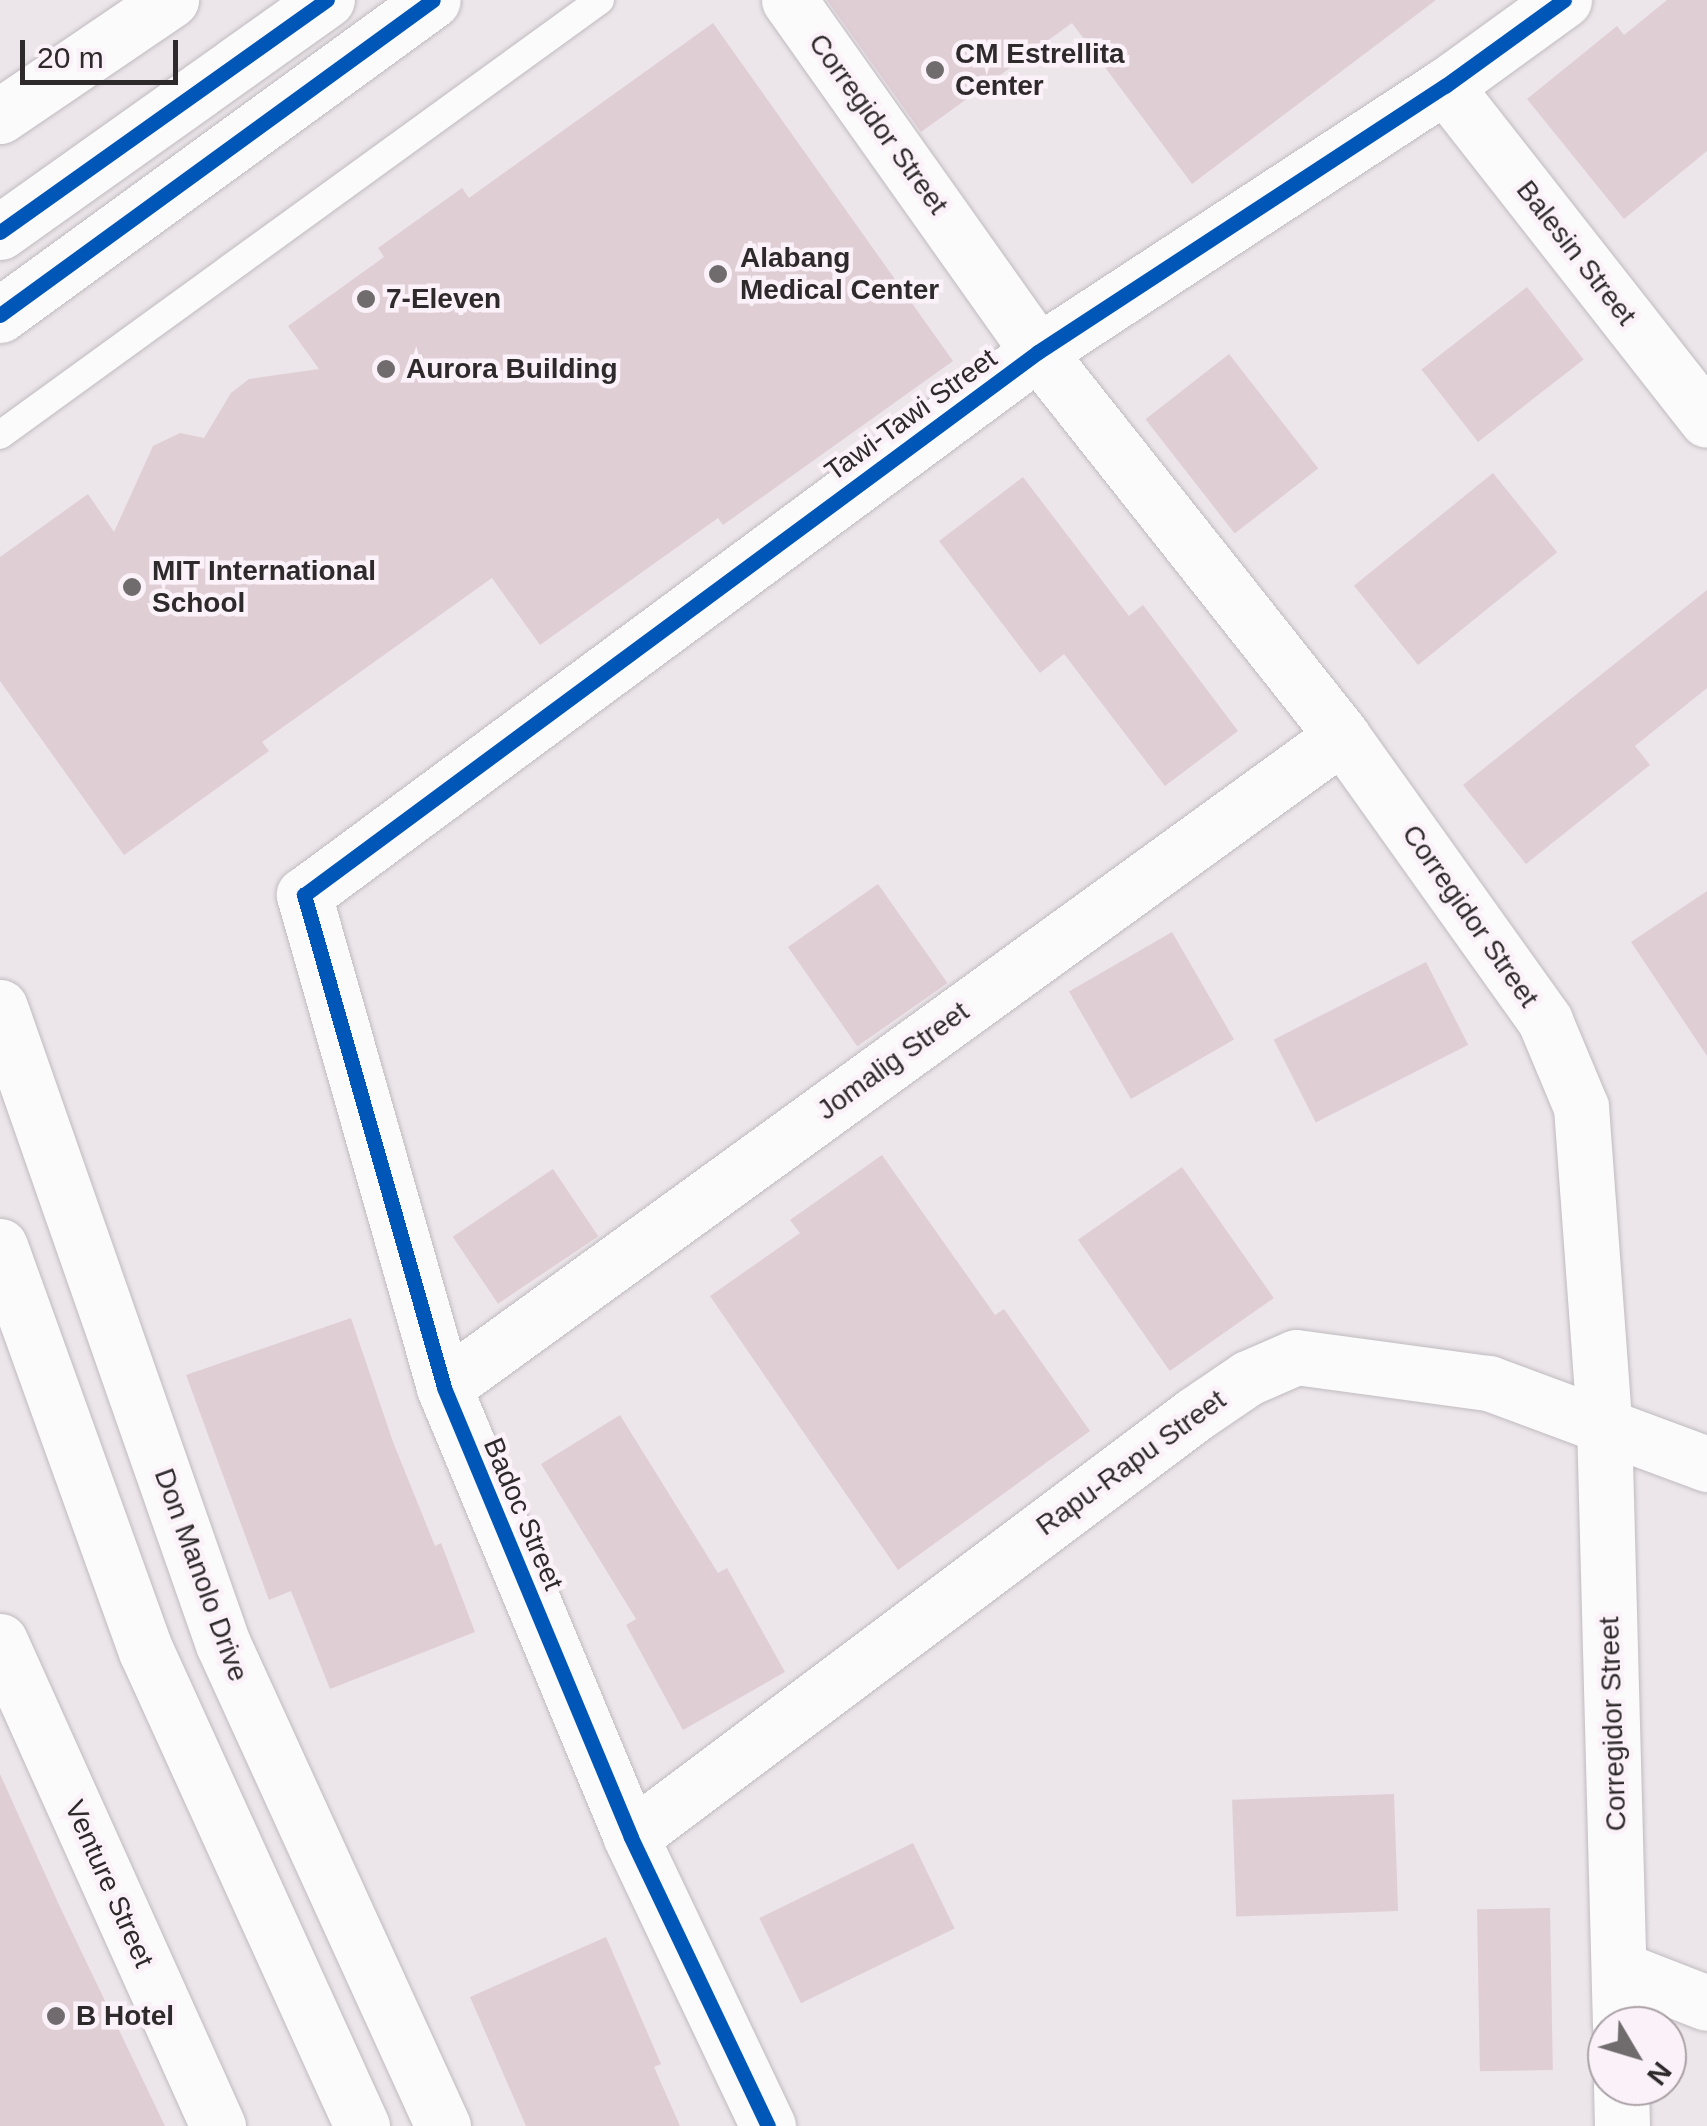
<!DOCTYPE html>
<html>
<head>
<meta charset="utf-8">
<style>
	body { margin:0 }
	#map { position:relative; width:1707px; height:2126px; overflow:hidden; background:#ece6ea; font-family:Arial,sans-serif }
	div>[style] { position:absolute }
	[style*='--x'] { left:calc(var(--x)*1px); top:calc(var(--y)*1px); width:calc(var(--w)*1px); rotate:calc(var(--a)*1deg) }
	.building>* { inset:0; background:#e0ced5; transform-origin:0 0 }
	.roads { filter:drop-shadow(0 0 2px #c0bbbf) drop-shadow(0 0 2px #c0bbbf) }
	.lane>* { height:28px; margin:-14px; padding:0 14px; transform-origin:14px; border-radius:14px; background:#fcfbfc }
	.street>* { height:55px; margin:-27.5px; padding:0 27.5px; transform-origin:27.5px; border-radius:27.5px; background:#fcfbfc }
	.secondary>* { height:55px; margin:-27.5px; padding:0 27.5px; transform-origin:27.5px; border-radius:27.5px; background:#fcfbfc }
	.highway>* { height:55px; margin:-27.5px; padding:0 27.5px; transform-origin:27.5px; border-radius:27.5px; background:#fcfbfc }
	.cycleway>* { height:15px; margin:-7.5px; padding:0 7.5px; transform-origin:7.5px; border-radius:7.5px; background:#0057b8 }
	.dots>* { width:28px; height:28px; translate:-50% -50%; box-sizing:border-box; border:5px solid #fbf1f8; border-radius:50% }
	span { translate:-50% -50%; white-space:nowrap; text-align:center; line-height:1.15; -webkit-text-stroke:9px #fbf1f8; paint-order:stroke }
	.poi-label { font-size:28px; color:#2e2a2c; font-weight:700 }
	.left { translate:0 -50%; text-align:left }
	.street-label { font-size:28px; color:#2e2a2c }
	.north { position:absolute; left:1587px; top:2006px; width:100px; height:100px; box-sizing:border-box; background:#fbf1f8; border:2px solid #a9a1a6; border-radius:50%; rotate:128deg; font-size:28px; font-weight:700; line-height:40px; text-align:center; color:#2e2a2c }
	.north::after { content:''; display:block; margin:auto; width:35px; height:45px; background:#706c6e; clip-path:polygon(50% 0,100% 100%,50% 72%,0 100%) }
	.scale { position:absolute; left:20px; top:40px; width:158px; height:45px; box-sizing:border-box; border:5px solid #2e2a2c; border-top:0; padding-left:12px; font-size:30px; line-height:35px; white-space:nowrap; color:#2e2a2c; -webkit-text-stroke:8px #fbf1f8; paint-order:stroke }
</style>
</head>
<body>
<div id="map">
	<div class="building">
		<i style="clip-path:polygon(827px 0,1436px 0,1192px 184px,1072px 23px,921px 132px)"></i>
		<i style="clip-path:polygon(1667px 0,1707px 0,1707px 151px,1624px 219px,1527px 99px,1617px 26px,1624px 35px)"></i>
		<i style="clip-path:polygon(713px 23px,953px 361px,723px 525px,718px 518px,540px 645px,492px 578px,262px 742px,269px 751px,124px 855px,0 681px,0 557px,88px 494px,114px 532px,153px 446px,180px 433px,204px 438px,231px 393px,249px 379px,319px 369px,288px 326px,384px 257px,378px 248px,462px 188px,469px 198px)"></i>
		<i style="left:1527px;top:287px;width:92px;height:134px;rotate:52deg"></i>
		<i style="left:1229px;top:354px;width:145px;height:106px;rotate:52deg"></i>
		<i style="left:1493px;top:473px;width:102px;height:179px;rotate:51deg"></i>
		<i style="clip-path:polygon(1023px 477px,1129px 616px,1143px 605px,1238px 731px,1165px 786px,1064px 654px,1040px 673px,939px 541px)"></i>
		<i style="clip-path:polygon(1707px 590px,1707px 688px,1635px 746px,1650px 765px,1526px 864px,1463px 785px)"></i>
		<i style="left:878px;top:884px;width:121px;height:110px;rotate:55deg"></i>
		<i style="clip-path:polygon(1707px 891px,1707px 1056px,1631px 942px)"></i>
		<i style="left:1172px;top:932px;width:124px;height:119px;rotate:60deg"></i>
		<i style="left:1426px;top:962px;width:93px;height:171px;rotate:63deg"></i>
		<i style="clip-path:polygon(882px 1155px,995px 1315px,1004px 1309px,1090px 1431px,898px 1570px,710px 1296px,800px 1233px,790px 1220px)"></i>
		<i style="left:1182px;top:1167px;width:160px;height:127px;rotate:55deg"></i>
		<i style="left:553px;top:1169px;width:81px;height:121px;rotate:56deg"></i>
		<i style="clip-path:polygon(351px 1318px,393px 1442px,435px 1546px,441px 1543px,475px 1632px,330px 1689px,291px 1591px,269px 1600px,186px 1375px)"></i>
		<i style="clip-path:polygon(620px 1415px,718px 1573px,727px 1568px,785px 1672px,683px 1730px,626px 1625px,636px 1619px,541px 1464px)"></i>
		<i style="clip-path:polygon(0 1774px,60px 1907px,165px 2126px,0 2126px)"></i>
		<i style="left:1394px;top:1794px;width:117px;height:162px;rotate:88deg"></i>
		<i style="left:913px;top:1843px;width:95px;height:171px;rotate:64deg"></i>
		<i style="left:1550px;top:1908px;width:162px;height:73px;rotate:89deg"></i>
		<i style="clip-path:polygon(606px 1937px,661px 2064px,654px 2067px,680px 2126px,526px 2126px,470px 1997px)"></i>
	</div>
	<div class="roads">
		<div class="lane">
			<i style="--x:0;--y:435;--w:741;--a:-35.94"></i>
		</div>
		<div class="street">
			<i style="--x:789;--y:0;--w:431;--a:54.7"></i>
			<i style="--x:1038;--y:352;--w:490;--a:51.6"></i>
			<i style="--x:1342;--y:736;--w:350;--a:54.5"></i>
			<i style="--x:1545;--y:1021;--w:93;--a:67.3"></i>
			<i style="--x:1581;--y:1107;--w:317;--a:85.8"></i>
			<i style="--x:1604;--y:1423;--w:603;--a:88.48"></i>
			<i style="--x:1445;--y:86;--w:424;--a:51.9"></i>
			<i style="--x:0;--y:116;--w:207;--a:-34.2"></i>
			<i style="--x:444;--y:1387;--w:1109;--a:-35.94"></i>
			<i style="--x:0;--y:1641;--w:532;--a:65.8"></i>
			<i style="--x:631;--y:1837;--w:705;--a:-36.87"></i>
			<i style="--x:1195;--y:1414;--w:64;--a:-34.2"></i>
			<i style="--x:1248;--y:1378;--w:52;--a:-23.6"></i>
			<i style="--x:1296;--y:1357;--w:195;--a:7.7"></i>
			<i style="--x:1489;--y:1383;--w:233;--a:20.4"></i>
			<i style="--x:1620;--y:1969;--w:93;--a:21.3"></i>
			<i style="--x:1621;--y:2086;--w:40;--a:88.6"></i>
			<i style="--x:768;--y:2126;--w:320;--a:-115.4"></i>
			<i style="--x:631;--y:1837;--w:487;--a:-112.6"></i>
			<i style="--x:444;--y:1387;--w:512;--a:-105.88"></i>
			<i style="--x:304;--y:895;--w:913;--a:-36.49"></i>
			<i style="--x:1038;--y:352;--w:486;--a:-33.2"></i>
			<i style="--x:1445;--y:86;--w:147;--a:-35.9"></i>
		</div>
		<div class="secondary">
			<i style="--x:0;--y:1007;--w:675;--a:70.71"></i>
			<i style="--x:223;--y:1644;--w:530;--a:65.47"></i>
			<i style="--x:0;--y:1246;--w:431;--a:70.2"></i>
			<i style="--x:146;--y:1651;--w:522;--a:65.55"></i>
		</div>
		<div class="highway">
			<i style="--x:0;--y:232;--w:401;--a:-35.4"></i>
			<i style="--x:0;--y:315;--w:535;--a:-36.04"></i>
		</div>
	</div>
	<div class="cycleway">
		<i style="--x:0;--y:232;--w:401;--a:-35.4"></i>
		<i style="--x:0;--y:315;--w:535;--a:-36.04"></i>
		<i style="--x:768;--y:2126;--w:320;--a:-115.4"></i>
		<i style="--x:631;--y:1837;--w:487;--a:-112.6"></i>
		<i style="--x:444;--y:1387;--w:512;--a:-105.88"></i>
		<i style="--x:304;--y:895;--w:913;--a:-36.49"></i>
		<i style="--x:1038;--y:352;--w:486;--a:-33.2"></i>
		<i style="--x:1445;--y:86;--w:147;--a:-35.9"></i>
	</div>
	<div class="dots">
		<i style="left:935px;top:70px;background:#706c6e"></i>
		<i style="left:718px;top:274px;background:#706c6e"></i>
		<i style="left:366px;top:299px;background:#706c6e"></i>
		<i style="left:386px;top:369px;background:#706c6e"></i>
		<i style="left:132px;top:587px;background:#706c6e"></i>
		<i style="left:56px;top:2016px;background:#706c6e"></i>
	</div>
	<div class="poi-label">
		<span class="left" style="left:955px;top:70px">CM Estrellita<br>Center</span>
		<span class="left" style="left:740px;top:274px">Alabang<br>Medical Center</span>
		<span class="left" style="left:386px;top:299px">7-Eleven</span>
		<span class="left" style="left:406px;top:369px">Aurora Building</span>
		<span class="left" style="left:152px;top:587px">MIT International<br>School</span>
		<span class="left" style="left:76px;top:2016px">B Hotel</span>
	</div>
	<div class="street-label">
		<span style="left:878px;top:124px;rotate:54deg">Corregidor Street</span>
		<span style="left:1576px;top:253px;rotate:52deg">Balesin Street</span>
		<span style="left:911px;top:415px;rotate:-36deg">Tawi-Tawi Street</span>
		<span style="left:1470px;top:916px;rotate:55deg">Corregidor Street</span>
		<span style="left:893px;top:1061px;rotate:-36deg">Jomalig Street</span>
		<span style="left:1131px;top:1463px;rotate:-36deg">Rapu-Rapu Street</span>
		<span style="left:523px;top:1514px;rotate:67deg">Badoc Street</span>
		<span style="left:201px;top:1575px;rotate:70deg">Don Manolo Drive</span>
		<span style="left:1613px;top:1724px;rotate:-92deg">Corregidor Street</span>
		<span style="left:109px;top:1884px;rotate:66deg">Venture Street</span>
	</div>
	<div class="north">N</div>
	<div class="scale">20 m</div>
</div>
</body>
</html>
